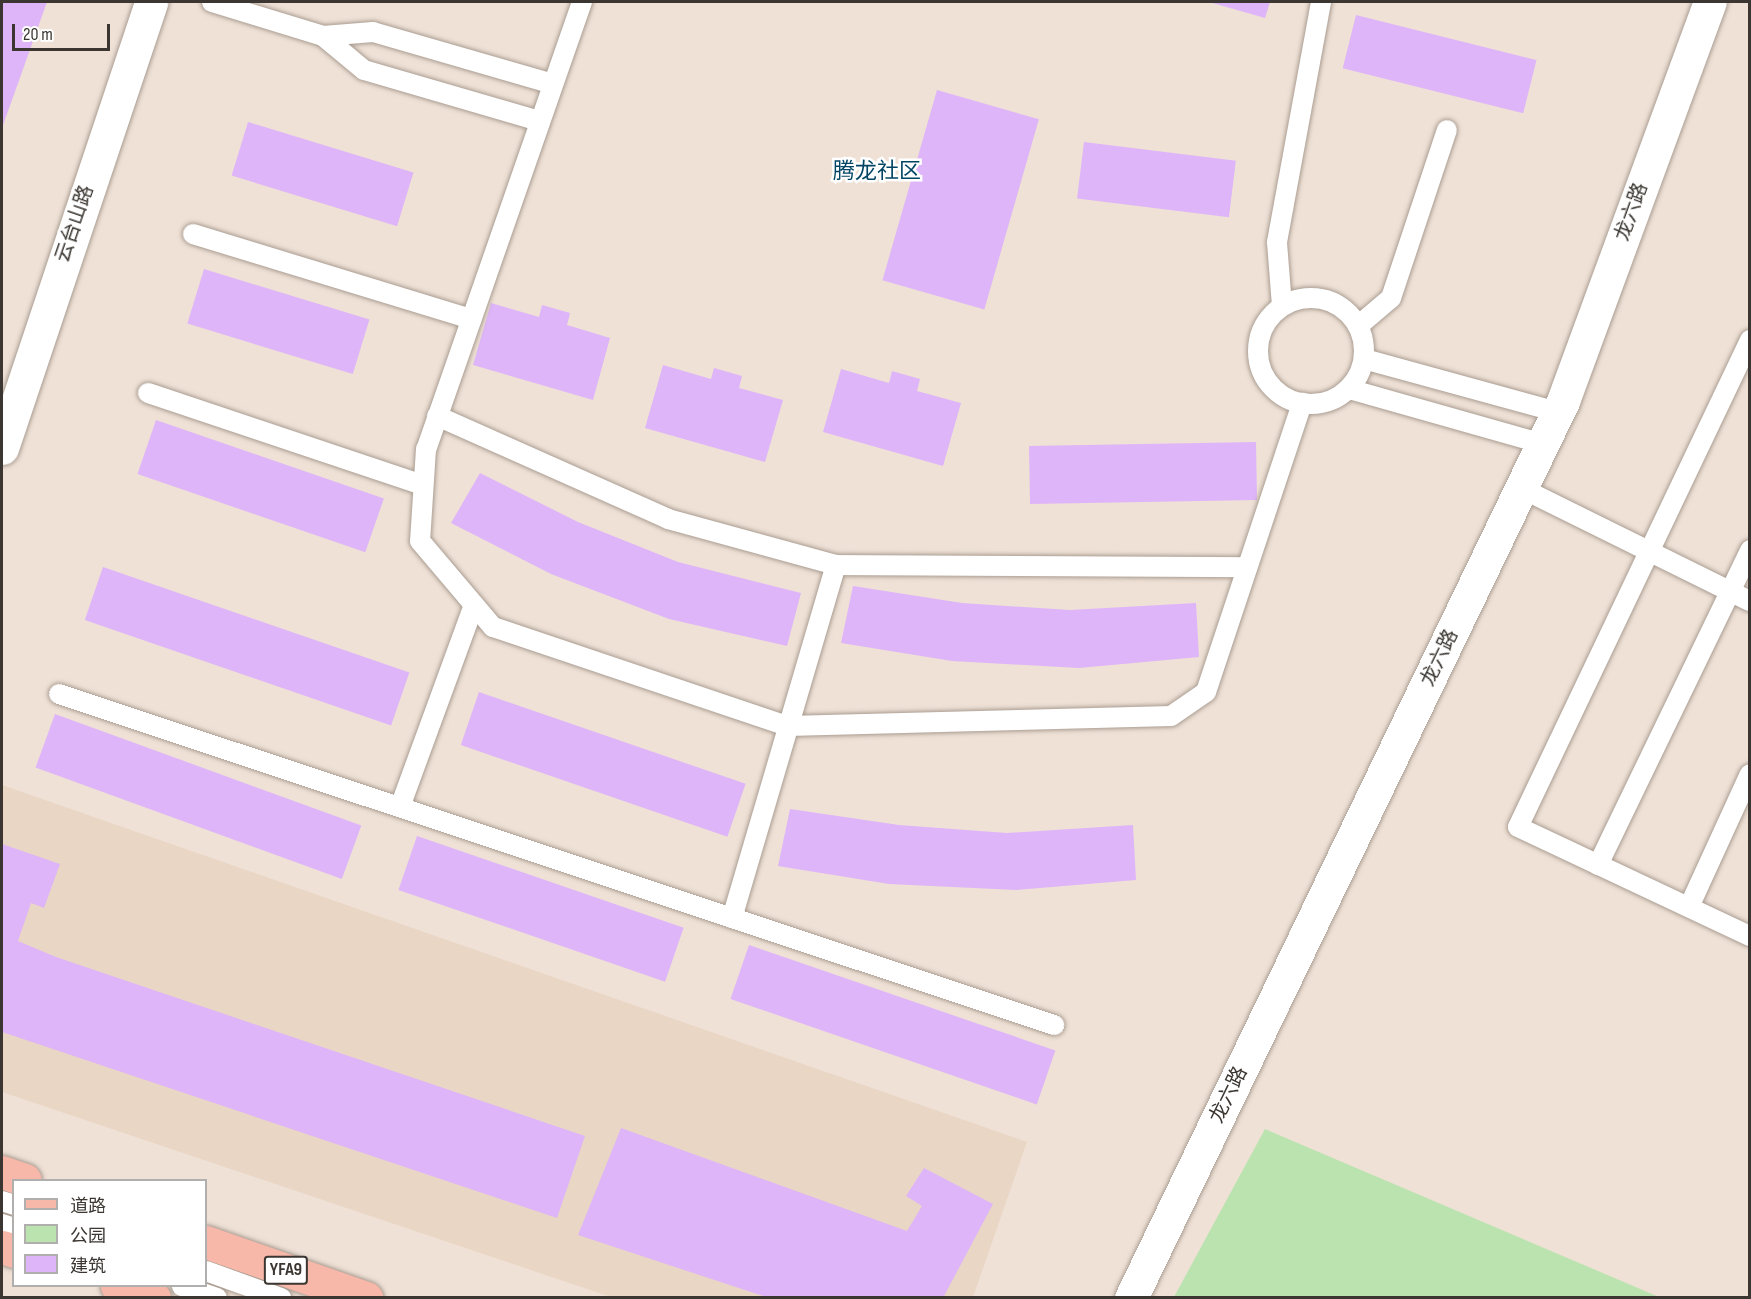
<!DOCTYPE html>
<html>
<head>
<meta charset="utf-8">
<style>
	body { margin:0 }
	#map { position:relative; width:1751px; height:1299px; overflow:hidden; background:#efe1d6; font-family:"Sofia Sans Condensed","Noto Sans SC",sans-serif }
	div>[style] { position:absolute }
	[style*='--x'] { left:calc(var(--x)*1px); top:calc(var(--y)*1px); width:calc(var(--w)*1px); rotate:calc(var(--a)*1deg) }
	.built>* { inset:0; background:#e9d6c5 }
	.green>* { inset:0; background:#bbe3af }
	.building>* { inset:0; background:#deb5f8; transform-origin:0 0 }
	.roads { filter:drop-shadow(0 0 2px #aa9d92) drop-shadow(0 0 2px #aa9d92) }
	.service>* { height:20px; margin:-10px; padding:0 10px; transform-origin:10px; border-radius:10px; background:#fff }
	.service>.ring { margin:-10px; padding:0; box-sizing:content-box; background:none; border:20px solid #fff; border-radius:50% }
	.tertiary>* { height:33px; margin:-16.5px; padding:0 16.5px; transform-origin:16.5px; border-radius:16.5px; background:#fff }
	.primary>* { height:33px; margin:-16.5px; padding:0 16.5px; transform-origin:16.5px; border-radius:16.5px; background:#f7b7a9 }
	span { translate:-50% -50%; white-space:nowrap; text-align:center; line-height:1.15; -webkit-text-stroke:5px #fff; paint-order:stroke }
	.shield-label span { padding:2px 4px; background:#fff; border:2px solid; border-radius:4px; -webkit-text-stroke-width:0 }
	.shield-label { font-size:18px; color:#3b3631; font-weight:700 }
	.street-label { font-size:20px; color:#3b3631 }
	.quarter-label { font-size:22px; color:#004464 }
	.frame { position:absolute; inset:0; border:3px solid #3b3631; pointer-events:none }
	.legend { position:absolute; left:12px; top:1179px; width:195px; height:108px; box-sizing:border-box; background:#fff; border:2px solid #b1afad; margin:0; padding:8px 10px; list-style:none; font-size:18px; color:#3b3631 }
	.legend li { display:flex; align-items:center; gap:12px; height:30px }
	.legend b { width:30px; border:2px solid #b1afad }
	.scale { position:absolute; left:12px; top:24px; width:98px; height:27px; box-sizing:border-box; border:3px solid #3b3631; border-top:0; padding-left:8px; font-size:18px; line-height:21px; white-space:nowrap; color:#3b3631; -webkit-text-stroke:4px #fff; paint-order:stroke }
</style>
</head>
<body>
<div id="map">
	<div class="built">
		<i style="clip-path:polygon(2px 785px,1027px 1142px,973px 1297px,614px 1298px,2px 1092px)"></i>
	</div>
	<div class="green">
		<i style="clip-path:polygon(1265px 1129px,1659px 1297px,1174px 1297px)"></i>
	</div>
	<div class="building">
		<i style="clip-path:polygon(2px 2px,47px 2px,2px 128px)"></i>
		<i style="clip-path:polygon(1209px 2px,1270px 2px,1265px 18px)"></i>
		<i style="left:1356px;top:15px;width:186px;height:55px;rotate:14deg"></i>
		<i style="left:937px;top:90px;width:106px;height:198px;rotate:16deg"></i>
		<i style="left:248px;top:122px;width:173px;height:56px;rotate:17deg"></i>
		<i style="left:1084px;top:142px;width:153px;height:57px;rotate:7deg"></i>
		<i style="left:204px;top:269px;width:173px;height:57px;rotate:17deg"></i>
		<i style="clip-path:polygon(491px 303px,539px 317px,542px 305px,570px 313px,567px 325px,610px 338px,593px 400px,473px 365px)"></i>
		<i style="clip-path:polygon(663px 365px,711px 379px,714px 368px,742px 376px,739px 388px,783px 400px,765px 462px,645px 428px)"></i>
		<i style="clip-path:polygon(841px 369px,889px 383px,892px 371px,920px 379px,917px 391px,961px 403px,943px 466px,823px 432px)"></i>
		<i style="left:156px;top:420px;width:241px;height:57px;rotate:19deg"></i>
		<i style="left:1256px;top:442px;width:58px;height:227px;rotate:89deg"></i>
		<i style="clip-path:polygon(480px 473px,578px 522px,678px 562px,801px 593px,787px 646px,669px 619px,551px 574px,451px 523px)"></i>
		<i style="left:103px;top:567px;width:324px;height:56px;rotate:19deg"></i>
		<i style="clip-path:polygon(853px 586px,962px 603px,1070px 610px,1196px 603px,1199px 657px,1079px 668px,952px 661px,841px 643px)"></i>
		<i style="left:479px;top:692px;width:282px;height:56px;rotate:19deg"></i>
		<i style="left:55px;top:714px;width:326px;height:57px;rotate:20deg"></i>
		<i style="clip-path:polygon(790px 809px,899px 825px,1007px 833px,1133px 825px,1136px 880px,1016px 890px,889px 884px,778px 866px)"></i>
		<i style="left:417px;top:836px;width:282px;height:57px;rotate:19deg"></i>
		<i style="clip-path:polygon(2px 844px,60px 864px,44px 908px,31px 903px,18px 941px,56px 957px,585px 1136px,557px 1218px,2px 1032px)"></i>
		<i style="left:749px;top:945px;width:324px;height:57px;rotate:19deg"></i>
		<i style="clip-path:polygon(621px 1128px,907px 1231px,922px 1206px,906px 1196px,924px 1168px,993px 1204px,943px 1298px,769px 1298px,578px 1235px)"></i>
	</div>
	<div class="roads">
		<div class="service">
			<i style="--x:212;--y:2;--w:116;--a:17"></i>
			<i style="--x:323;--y:36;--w:53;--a:39.7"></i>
			<i style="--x:364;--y:70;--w:183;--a:16.2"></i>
			<i style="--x:582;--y:2;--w:473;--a:109.2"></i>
			<i style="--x:426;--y:449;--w:92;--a:93.7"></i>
			<i style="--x:420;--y:541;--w:113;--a:49.7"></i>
			<i style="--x:493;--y:627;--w:311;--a:18.6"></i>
			<i style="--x:788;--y:726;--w:383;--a:-1.5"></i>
			<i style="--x:1171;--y:716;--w:42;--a:-34.4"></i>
			<i style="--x:1206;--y:692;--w:305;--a:-71.6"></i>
			<i style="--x:323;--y:36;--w:50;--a:-4.6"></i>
			<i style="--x:373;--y:32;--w:187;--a:16.1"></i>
			<i style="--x:193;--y:234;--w:291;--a:17"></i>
			<i class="ring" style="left:1258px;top:298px;width:86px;height:86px"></i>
			<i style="--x:1282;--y:306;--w:64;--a:-94.5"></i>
			<i style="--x:1277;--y:242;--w:244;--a:-79.6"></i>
			<i style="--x:1358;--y:326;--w:43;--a:-40.3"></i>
			<i style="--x:1391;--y:298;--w:177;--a:-71.6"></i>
			<i style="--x:1750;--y:340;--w:539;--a:115.47"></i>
			<i style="--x:1518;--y:827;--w:256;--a:25.2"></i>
			<i style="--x:1364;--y:359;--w:201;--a:15.3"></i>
			<i style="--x:1349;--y:389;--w:202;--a:15.8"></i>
			<i style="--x:148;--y:393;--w:290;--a:18.5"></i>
			<i style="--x:437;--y:416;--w:253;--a:24"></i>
			<i style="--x:668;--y:519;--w:174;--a:15.3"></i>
			<i style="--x:836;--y:565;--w:411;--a:0.3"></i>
			<i style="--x:1521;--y:488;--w:255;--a:26.3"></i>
			<i style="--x:59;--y:694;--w:1049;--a:18.4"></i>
			<i style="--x:400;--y:807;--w:215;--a:-69.9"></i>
			<i style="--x:1598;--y:865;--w:350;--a:-64.2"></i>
			<i style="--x:1689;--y:907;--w:146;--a:-65.4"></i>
			<i style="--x:732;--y:918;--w:368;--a:-73.6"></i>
			<i style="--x:2;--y:1201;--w:13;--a:18"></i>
			<i style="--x:2;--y:1224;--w:13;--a:18"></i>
			<i style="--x:206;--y:1271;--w:80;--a:19.8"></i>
			<i style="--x:182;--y:1286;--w:37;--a:19"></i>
		</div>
		<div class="tertiary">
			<i style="--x:2;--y:448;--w:470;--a:-71.5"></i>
			<i style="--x:1131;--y:1298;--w:996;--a:-64.28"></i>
			<i style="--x:1563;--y:401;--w:425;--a:-69.8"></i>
		</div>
		<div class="primary">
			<i style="--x:2;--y:1172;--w:24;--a:19"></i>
			<i style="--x:206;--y:1242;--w:170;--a:19.3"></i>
			<i style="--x:2;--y:1247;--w:13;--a:18"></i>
			<i style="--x:117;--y:1286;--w:39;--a:18"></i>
		</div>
	</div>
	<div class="shield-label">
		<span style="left:286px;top:1270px">YFA9</span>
	</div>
	<div class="street-label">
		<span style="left:1632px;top:212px;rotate:-70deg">龙六路</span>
		<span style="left:75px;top:224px;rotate:-71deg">云台山路</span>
		<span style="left:1440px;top:658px;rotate:-64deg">龙六路</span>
		<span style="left:1229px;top:1095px;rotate:-64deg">龙六路</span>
	</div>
	<div class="quarter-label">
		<span style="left:877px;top:172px">腾龙社区</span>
	</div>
	<div class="frame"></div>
	<ul class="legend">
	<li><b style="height:8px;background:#f7b7a9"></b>道路</li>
	<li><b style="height:16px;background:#bbe3af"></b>公园</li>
	<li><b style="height:16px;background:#deb5f8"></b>建筑</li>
	</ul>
	<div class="scale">20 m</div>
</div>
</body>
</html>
